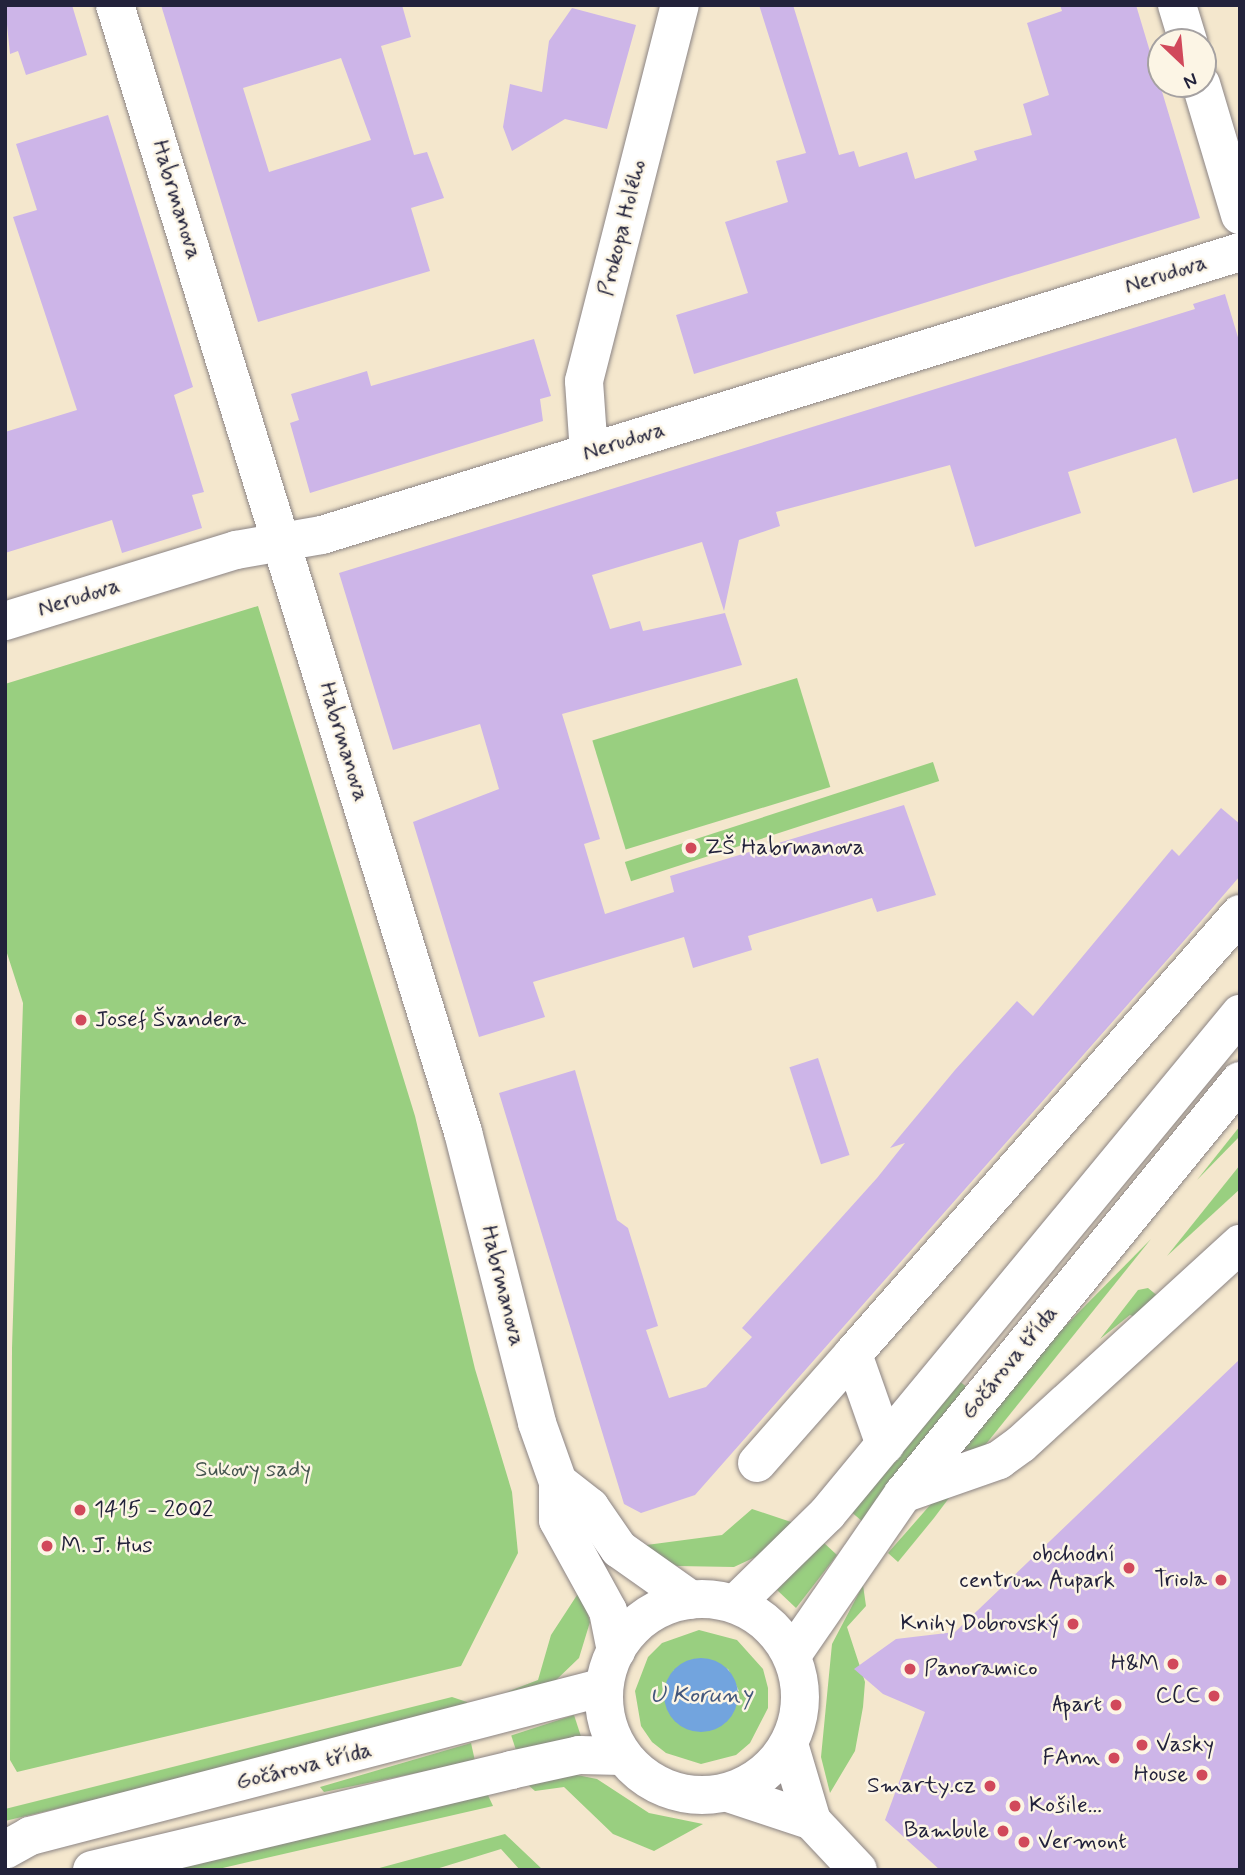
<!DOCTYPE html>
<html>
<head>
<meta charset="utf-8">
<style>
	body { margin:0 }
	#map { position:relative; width:1245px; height:1875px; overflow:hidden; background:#f4e7cd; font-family:Mynerve,sans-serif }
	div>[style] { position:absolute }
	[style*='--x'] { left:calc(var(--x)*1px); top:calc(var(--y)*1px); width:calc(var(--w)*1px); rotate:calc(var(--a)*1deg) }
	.green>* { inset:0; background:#99cf80; transform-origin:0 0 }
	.water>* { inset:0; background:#72a4de }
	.round { border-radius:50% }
	.building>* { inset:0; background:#cdb5e8; transform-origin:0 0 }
	.roads { filter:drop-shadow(0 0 2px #8b8484) drop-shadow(0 0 2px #8b8484) }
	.minor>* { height:38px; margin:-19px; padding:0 19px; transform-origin:19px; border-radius:19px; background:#fff }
	.minor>.ring { margin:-19px; padding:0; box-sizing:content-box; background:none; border:38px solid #fff; border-radius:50% }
	.dots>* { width:19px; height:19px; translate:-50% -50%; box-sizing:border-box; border:4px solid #fcf5e5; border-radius:50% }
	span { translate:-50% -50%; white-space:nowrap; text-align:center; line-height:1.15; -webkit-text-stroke:5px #fcf5e5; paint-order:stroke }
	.street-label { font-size:23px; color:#22223b }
	.poi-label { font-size:23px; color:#22223b }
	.left { translate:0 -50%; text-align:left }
	.right { translate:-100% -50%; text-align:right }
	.park-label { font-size:23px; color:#465650 }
	.water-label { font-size:24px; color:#42567c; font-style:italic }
	.frame { position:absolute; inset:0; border:7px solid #22223b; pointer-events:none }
	.north { position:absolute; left:1147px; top:28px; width:70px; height:70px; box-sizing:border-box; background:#fcf5e5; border:2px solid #a5a1a1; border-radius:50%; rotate:154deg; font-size:19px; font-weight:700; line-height:28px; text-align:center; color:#22223b }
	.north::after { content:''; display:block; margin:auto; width:24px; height:32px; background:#d1495b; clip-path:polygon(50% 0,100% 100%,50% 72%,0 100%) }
</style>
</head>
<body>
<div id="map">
	<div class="green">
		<i style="clip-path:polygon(258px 606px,415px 1116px,475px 1369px,512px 1492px,518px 1553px,461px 1666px,17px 1772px,10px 1760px,12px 1348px,23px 1003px,5px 947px,5px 684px)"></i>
		<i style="left:797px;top:678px;width:114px;height:214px;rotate:73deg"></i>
		<i style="left:933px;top:762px;width:20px;height:324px;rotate:72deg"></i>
		<i style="clip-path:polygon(1240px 1126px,1240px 1136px,1197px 1180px)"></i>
		<i style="clip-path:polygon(1240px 1165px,1240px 1189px,1167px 1256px)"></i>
		<i style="clip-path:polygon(1151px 1239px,982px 1449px,959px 1451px,1001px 1391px)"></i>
		<i style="clip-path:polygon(1148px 1288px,1159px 1297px,1141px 1319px,1130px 1315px,1100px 1339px,1138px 1290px)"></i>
		<i style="clip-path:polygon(959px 1381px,967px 1387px,863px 1522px,849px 1510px)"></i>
		<i style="clip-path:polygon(961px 1482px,934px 1518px,898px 1562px,888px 1553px,938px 1496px)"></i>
		<i style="clip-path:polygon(752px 1509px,797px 1524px,766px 1552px,734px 1567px,677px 1566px,639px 1546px,722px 1535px)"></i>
		<i style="clip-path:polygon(823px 1542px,837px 1555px,796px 1608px,777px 1590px)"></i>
		<i style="clip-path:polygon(863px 1585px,866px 1606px,847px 1627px,865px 1682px,863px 1707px,855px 1751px,830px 1793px,821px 1757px,832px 1644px)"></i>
		<i style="clip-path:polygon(581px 1589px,590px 1622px,579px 1658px,553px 1683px,507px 1692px,538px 1680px,551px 1635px)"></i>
		<i style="clip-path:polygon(evenodd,699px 1630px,737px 1640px,763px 1669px,768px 1688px,768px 1708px,750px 1743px,736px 1755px,701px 1764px,666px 1753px,652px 1742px,641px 1726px,635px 1691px,648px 1657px,662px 1643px,699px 1630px,694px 1659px,728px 1669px,739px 1691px,673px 1671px,694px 1659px)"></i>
		<i style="clip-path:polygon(452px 1697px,467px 1702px,467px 1711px,5px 1821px,5px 1809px)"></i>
		<i style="left:574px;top:1715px;width:23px;height:66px;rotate:72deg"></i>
		<i style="clip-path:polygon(471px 1743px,475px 1761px,324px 1792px,320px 1787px)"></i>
		<i style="clip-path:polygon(572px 1774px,597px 1779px,649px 1813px,703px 1824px,654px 1851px,613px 1834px,564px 1787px,535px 1791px,527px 1784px)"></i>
		<i style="clip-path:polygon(486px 1791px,493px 1806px,214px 1870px,161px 1870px)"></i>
		<i style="clip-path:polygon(505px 1834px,543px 1870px,520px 1870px,501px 1849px,433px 1870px,372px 1870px)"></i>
	</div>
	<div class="water">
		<i class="round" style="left:664px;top:1658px;width:74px;height:74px"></i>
	</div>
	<div class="building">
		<i style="clip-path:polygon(5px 5px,72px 5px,87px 55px,26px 75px,18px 51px,10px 54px)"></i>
		<i style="clip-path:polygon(evenodd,161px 5px,402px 5px,411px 37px,381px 46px,414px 155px,427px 152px,444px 198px,411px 208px,430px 271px,258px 322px,161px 5px,341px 58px,371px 140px,269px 172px,243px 88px,341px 58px)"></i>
		<i style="clip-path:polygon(759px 5px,793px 5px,839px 155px,854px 151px,859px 167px,907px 152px,915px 179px,977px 160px,974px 151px,1032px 135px,1023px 104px,1049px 95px,1027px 23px,1062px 11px,1060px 5px,1136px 5px,1200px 218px,694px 374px,676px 315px,748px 293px,725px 222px,788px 202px,776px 161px,806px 153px)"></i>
		<i style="clip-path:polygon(572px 8px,636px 25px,607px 129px,565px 119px,512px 151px,503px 127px,510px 84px,542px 92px,549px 41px)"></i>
		<i style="clip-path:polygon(108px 115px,193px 387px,174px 395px,204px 492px,192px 495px,202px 528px,122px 553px,112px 520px,5px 553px,5px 432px,77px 410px,13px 217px,37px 210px,16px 144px)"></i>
		<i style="clip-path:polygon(1225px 294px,1240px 344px,1240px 478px,1193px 493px,1176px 438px,1068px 472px,1081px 513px,975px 547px,950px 465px,776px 512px,780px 526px,739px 540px,724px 611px,702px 542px,592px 575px,610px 629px,640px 621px,643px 631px,725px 613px,742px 665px,562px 714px,600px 839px,584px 844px,605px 914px,674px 892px,670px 876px,904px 805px,936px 895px,877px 912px,872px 898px,748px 936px,752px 950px,693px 968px,684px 937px,533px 982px,545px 1017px,479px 1037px,413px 822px,499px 789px,480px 724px,393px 750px,339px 573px,1195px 309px,1193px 304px)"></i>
		<i style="clip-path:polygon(534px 339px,551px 396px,540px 399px,543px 421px,310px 493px,290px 423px,299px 420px,291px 394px,367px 371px,371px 386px)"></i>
		<i style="clip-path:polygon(1221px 808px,1240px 824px,1240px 876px,1182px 943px,695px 1495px,641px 1513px,624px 1504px,499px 1093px,575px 1070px,617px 1220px,628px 1228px,658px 1326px,646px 1330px,669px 1398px,706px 1387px,752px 1337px,742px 1328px,877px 1178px,905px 1143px,890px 1148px,955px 1070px,1017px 1001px,1033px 1016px,1172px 849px,1179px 856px)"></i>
		<i style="left:818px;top:1058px;width:102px;height:30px;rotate:72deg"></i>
		<i style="clip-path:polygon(1240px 1359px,1240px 1870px,940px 1870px,885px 1820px,925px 1712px,883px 1694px,854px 1669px,896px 1639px,955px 1632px)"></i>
	</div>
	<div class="roads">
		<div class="minor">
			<i style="--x:115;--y:5;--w:1180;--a:72.84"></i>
			<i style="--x:463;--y:1132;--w:300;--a:75.7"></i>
			<i style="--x:537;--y:1423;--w:63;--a:70.4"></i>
			<i style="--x:558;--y:1482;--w:38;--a:90"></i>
			<i style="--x:558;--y:1520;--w:104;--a:61.2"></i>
			<i style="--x:608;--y:1611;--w:41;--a:78.7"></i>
			<i style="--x:1177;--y:5;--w:39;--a:73"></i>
			<i style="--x:1201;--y:84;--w:137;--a:73.4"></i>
			<i style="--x:589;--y:453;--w:72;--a:-94"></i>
			<i style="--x:584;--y:381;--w:388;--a:-75.7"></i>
			<i style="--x:5;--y:621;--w:242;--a:-17.1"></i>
			<i style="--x:236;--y:550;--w:87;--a:-9.9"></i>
			<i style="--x:322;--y:535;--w:961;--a:-17.13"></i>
			<i style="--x:885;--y:1445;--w:96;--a:-109.4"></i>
			<i style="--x:853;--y:1354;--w:586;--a:-48.67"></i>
			<i style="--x:757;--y:1463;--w:145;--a:-48.6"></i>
			<i style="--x:558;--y:1482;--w:41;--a:38"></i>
			<i style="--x:590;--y:1507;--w:51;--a:55.4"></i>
			<i style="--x:619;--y:1549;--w:88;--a:35.3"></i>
			<i style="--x:905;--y:1493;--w:100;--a:-19.3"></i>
			<i style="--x:999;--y:1460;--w:27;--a:-36"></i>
			<i style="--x:1021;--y:1444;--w:297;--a:-42.4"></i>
			<i class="ring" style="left:604px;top:1599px;width:158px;height:158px"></i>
			<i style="--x:735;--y:1604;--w:129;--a:-44.4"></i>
			<i style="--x:827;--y:1514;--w:649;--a:-50.44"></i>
			<i style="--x:792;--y:1655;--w:196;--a:-55.4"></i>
			<i style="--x:903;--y:1494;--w:533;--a:-50.79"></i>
			<i style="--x:789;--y:1744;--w:80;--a:73.4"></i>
			<i style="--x:728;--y:1793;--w:89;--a:18.4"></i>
			<i style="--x:812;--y:1821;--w:67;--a:46.8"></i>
			<i style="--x:5;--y:1850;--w:29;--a:-29"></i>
			<i style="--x:30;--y:1836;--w:593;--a:-14.55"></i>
			<i style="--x:92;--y:1870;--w:431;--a:-13.4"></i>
			<i style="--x:511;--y:1770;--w:70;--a:-12.4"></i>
			<i style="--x:579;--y:1755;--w:43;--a:1.3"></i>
		</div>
	</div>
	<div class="dots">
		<i style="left:691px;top:848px;background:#d1495b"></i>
		<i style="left:81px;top:1020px;background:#d1495b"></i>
		<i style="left:80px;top:1510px;background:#d1495b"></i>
		<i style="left:47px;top:1546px;background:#d1495b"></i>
		<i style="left:1129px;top:1568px;background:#d1495b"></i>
		<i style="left:1221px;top:1580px;background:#d1495b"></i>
		<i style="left:1073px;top:1624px;background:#d1495b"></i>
		<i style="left:1173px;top:1664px;background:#d1495b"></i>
		<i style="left:910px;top:1669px;background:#d1495b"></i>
		<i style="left:1214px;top:1696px;background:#d1495b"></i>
		<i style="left:1116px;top:1705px;background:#d1495b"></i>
		<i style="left:1142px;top:1745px;background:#d1495b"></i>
		<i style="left:1114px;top:1758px;background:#d1495b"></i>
		<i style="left:1202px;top:1775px;background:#d1495b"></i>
		<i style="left:990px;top:1786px;background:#d1495b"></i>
		<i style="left:1015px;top:1806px;background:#d1495b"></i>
		<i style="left:1003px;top:1831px;background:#d1495b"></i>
		<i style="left:1024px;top:1842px;background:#d1495b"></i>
	</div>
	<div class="street-label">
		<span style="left:176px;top:200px;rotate:73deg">Habrmanova</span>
		<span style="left:623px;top:228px;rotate:-76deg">Prokopa Holého</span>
		<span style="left:1166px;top:275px;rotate:-17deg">Nerudova</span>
		<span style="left:624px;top:442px;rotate:-17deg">Nerudova</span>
		<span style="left:79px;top:598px;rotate:-17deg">Nerudova</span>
		<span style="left:343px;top:742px;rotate:73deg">Habrmanova</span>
		<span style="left:502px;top:1286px;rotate:76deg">Habrmanova</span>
		<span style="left:1010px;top:1363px;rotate:-51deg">Gočárova třída</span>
		<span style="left:304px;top:1767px;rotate:-14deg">Gočárova třída</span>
	</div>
	<div class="poi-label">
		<span class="left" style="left:705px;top:848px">ZŠ Habrmanova</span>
		<span class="left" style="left:95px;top:1020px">Josef Švandera</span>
		<span class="left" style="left:94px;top:1510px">1415 - 2002</span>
		<span class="left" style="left:61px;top:1546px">M. J. Hus</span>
		<span class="right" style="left:1115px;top:1568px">obchodní<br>centrum Aupark</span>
		<span class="right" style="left:1207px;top:1580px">Triola</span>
		<span class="right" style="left:1059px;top:1624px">Knihy Dobrovský</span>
		<span class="right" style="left:1159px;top:1664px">H&amp;M</span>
		<span class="left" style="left:924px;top:1669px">Panoramico</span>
		<span class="right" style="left:1200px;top:1696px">CCC</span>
		<span class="right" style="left:1102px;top:1705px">Apart</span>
		<span class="left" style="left:1156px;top:1745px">Vasky</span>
		<span class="right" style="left:1100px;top:1758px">FAnn</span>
		<span class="right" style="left:1188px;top:1775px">House</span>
		<span class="right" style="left:976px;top:1786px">Smarty.cz</span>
		<span class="left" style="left:1029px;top:1806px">Košile...</span>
		<span class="right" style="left:989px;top:1831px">Bambule</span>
		<span class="left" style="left:1038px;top:1842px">Vermont</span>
	</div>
	<div class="park-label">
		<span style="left:253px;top:1470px">Sukovy sady</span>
	</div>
	<div class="water-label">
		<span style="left:701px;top:1696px">U Koruny</span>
	</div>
	<div class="frame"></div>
	<div class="north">N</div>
</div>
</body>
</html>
